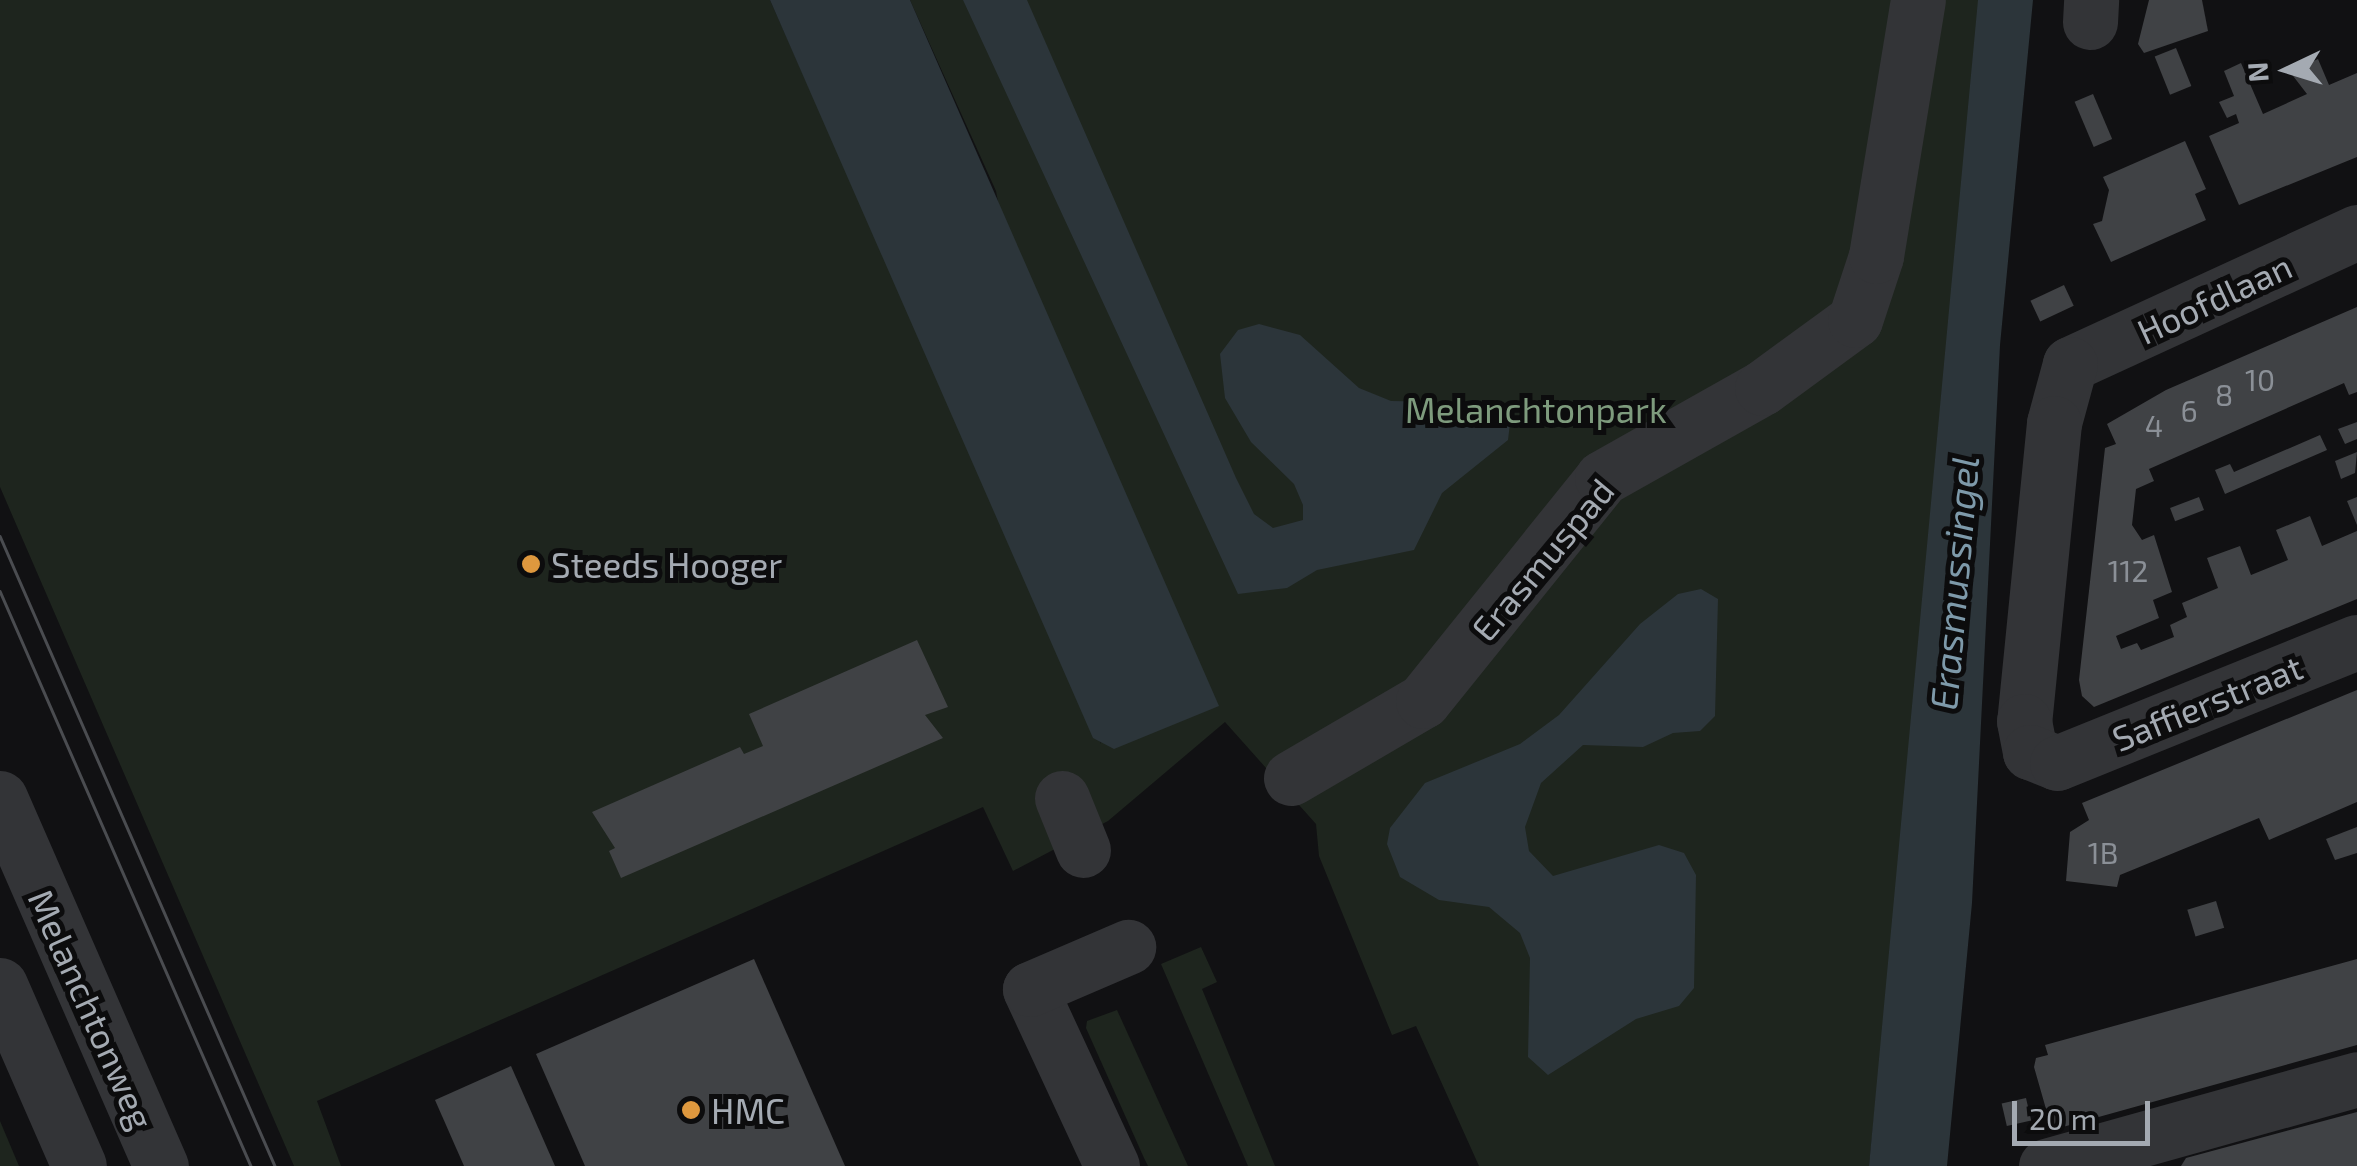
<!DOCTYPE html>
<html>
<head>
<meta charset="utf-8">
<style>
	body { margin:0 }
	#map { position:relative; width:2357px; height:1166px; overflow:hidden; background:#111113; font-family:"Exo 2",sans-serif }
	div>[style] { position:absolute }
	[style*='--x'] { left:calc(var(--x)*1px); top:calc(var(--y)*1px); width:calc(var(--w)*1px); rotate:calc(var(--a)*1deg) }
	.green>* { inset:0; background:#1e251e }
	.water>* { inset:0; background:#2c353a }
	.building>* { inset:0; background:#404245; transform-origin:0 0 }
	.minor>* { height:55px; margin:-27.5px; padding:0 27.5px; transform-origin:27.5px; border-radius:27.5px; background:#333437 }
	.tram>* { height:2.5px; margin:-1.25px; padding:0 1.25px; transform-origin:1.25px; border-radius:1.25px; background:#4a4c50 }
	.dots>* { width:28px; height:28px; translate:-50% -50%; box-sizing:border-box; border:5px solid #0c0c0d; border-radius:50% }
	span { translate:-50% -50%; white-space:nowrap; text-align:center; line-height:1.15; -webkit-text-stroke:10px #0c0c0d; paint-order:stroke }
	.number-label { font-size:30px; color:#8b9097 }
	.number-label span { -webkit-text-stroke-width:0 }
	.street-label { font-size:35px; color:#a4aab2 }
	.park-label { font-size:35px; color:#7e9b7d }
	.poi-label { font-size:35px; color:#a4aab2 }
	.left { translate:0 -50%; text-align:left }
	.water-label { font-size:38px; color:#7e9aaa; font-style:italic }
	.north { position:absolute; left:2237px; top:20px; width:100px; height:100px; -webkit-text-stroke:8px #0c0c0d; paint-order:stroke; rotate:266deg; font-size:28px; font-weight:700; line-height:40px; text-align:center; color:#a4aab2 }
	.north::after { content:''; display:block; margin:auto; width:35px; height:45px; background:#a4aab2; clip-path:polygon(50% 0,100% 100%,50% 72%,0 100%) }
	.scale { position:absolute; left:2012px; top:1101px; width:138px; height:45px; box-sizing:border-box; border:5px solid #a4aab2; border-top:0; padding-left:12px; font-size:30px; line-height:35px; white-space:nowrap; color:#a4aab2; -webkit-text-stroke:8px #0c0c0d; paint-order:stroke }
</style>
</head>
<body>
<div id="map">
	<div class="green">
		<i style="clip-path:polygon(0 0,770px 0,1101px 744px,996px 191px,910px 0,1990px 0,1869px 1166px,1479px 1166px,1416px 1026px,1392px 1035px,1319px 856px,1316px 824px,1225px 722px,1108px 821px,1013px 871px,983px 807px,317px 1101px,341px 1166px,294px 1166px,0 487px)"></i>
		<i style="clip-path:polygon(1201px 947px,1217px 982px,1202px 989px,1275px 1166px,1248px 1166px,1161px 964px)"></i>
		<i style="clip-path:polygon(1117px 1010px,1188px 1166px,1148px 1166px,1144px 1158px,1086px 1028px,1087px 1021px)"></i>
		<i style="clip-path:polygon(0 1121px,19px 1166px,0 1166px)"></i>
	</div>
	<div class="water">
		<i style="clip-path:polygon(770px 0,910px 0,1219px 706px,1114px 749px,1093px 738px)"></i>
		<i style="clip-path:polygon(963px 0,1027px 0,1236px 478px,1254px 514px,1273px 528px,1303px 520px,1303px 505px,1294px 484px,1251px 442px,1225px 398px,1220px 354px,1238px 330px,1259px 324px,1300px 335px,1359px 388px,1391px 401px,1499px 403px,1511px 415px,1508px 440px,1442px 493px,1414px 550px,1317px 570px,1287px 588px,1238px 594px)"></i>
		<i style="clip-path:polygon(1978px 0,2033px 0,2000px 345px,1972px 903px,1947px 1166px,1869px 1166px)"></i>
		<i style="clip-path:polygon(1701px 589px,1718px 599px,1715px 716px,1700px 731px,1673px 733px,1643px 747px,1583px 745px,1541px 783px,1525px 827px,1529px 851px,1553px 876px,1659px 845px,1684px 853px,1696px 875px,1694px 988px,1679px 1006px,1636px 1019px,1548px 1075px,1528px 1057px,1530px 958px,1520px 933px,1489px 907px,1439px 900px,1400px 877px,1387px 844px,1390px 828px,1425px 783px,1520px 744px,1559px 715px,1640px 624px,1678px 594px)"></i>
	</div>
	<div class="building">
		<i style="clip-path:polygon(2149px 0,2202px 0,2208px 31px,2144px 53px,2138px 44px)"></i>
		<i style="left:2176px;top:48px;width:41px;height:23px;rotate:68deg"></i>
		<i style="clip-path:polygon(2318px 59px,2329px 85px,2357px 73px,2357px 157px,2239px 205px,2209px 136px,2239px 123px,2236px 114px,2227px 118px,2219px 102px,2234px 96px,2224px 71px,2241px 63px,2263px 114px,2307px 94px,2290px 72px)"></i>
		<i style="left:2093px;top:94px;width:49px;height:20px;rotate:67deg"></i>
		<i style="clip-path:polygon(2185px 141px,2206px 189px,2195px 194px,2206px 220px,2111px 262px,2093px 224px,2102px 221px,2109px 190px,2103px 177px)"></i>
		<i style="left:2064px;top:285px;width:23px;height:37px;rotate:65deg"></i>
		<i style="clip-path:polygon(2357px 307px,2357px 392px,2349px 395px,2344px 383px,2149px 469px,2154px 481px,2136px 489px,2132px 525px,2142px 540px,2154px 535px,2172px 592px,2153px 600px,2159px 618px,2116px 636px,2121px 649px,2137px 643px,2141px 650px,2174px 637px,2170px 625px,2187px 617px,2182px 603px,2218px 588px,2207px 558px,2240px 546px,2251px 575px,2288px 560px,2276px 530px,2310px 516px,2322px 546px,2357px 531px,2357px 599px,2094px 707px,2082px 696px,2079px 680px,2105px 448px,2116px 444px,2107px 424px,2166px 390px)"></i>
		<i style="clip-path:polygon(2357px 422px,2357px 439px,2345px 444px,2338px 429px)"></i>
		<i style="clip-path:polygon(2320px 435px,2327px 450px,2225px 494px,2215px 470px,2230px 464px,2234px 472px)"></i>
		<i style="clip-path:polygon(2357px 452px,2355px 473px,2341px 479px,2335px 461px)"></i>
		<i style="left:2199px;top:497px;width:14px;height:31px;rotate:69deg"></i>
		<i style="clip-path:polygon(2357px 497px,2357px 525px,2347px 501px)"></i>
		<i style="clip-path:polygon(917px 640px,948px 707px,925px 715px,943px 738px,621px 878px,609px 851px,615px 848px,592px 812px,740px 747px,744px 754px,763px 746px,749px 714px)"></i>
		<i style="clip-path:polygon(2357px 690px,2357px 802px,2269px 840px,2259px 818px,2120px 875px,2117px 887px,2066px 881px,2070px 832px,2089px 820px,2082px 803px)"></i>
		<i style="clip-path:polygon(2357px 827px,2357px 853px,2335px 860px,2326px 839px)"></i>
		<i style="left:2216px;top:901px;width:28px;height:30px;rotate:73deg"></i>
		<i style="clip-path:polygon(754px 959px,845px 1166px,585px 1166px,536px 1054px)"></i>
		<i style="clip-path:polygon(2357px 959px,2357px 1045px,2052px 1130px,2034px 1067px,2036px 1058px,2048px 1055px,2045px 1045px)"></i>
		<i style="clip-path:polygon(511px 1066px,555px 1166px,464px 1166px,435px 1100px)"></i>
		<i style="left:2026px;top:1098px;width:23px;height:25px;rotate:77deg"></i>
		<i style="clip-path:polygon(2357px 1112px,2357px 1166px,2181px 1166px,2186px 1158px)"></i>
	</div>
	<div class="minor">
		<i style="--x:2090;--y:22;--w:22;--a:-87"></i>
		<i style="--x:2357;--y:232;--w:316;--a:155.3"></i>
		<i style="--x:2070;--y:364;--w:61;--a:105.2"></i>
		<i style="--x:2054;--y:423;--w:300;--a:95.7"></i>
		<i style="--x:2024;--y:721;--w:32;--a:79"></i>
		<i style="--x:2030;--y:752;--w:29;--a:22"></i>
		<i style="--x:2057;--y:763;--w:323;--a:-22"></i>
		<i style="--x:1291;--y:778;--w:153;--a:-30.3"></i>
		<i style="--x:1423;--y:701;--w:286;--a:-51.2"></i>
		<i style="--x:1602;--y:478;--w:184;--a:-29.4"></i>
		<i style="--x:1762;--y:388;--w:115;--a:-36.2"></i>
		<i style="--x:1855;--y:320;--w:67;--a:-71.8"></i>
		<i style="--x:1876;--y:256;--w:259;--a:-80.7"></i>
		<i style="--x:0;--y:798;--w:402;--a:66.4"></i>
		<i style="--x:1062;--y:798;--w:56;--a:68"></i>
		<i style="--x:0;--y:985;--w:197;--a:66.4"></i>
		<i style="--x:1112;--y:1166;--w:195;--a:-114.9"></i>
		<i style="--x:1030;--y:989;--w:107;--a:-23.2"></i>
		<i style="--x:2046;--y:1166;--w:323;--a:-15.6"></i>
	</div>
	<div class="tram">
		<i style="--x:0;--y:536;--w:687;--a:66.42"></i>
		<i style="--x:0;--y:591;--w:627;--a:66.42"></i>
	</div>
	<div class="dots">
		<i style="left:531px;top:564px;background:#de983e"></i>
		<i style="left:691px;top:1110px;background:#de983e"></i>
	</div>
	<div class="number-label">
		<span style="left:2260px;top:379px">10</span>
		<span style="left:2224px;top:394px">8</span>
		<span style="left:2189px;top:410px">6</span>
		<span style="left:2154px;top:425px">4</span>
		<span style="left:2128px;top:570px">112</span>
		<span style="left:2103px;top:852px">1B</span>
	</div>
	<div class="street-label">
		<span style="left:2214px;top:298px;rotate:-25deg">Hoofdlaan</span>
		<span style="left:1542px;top:559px;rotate:-50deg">Erasmuspad</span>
		<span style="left:2207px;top:702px;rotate:-22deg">Saffierstraat</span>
		<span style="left:92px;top:1009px;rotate:66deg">Melanchtonweg</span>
	</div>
	<div class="park-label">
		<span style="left:1536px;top:409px">Melanchtonpark</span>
	</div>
	<div class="poi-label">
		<span class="left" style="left:551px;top:564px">Steeds Hooger</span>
		<span class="left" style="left:711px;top:1110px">HMC</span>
	</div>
	<div class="water-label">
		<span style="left:1954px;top:583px;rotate:-85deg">Erasmussingel</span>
	</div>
	<div class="north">N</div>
	<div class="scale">20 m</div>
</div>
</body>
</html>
